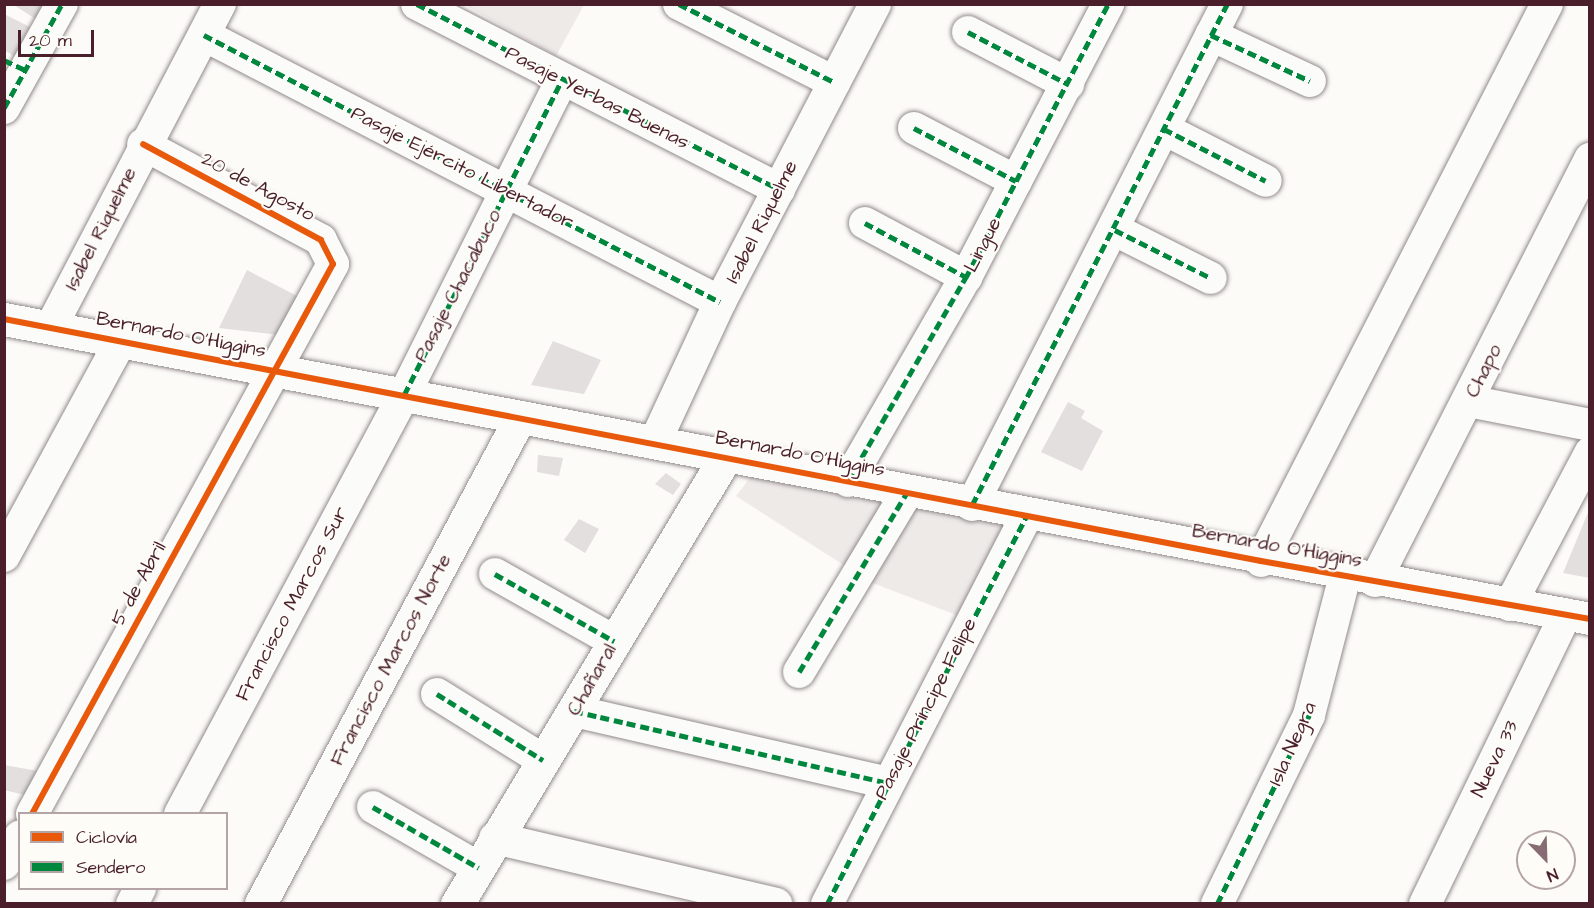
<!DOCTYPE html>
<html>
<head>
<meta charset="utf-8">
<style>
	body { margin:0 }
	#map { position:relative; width:1594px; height:908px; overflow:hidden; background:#fcfbf8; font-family:"Architects Daughter",sans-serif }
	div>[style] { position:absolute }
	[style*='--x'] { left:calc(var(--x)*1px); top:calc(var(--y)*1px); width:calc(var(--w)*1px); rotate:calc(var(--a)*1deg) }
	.green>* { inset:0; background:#eeeae8 }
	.building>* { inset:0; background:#e2dfde }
	.roads { filter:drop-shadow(0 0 2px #928a8b) drop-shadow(0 0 2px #928a8b) }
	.street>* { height:32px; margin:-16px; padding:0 16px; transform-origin:16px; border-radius:16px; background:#fbfbf9 }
	.secondary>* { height:33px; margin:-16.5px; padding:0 16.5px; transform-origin:16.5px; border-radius:16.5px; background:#fbfbf9 }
	.quiet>* { height:4.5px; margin-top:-2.25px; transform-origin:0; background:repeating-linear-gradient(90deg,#00873e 0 9px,transparent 0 13.5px) }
	.cycleway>* { height:6px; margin:-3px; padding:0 3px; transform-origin:3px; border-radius:3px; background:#e8590c }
	span { translate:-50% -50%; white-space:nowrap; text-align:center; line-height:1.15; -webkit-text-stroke:4.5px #fdfcf7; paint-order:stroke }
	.street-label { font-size:20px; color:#4a1f2b }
	.frame { position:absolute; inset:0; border:6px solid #4a1f2b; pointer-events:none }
	.legend { position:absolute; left:18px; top:812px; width:210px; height:78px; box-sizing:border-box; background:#fdfcf7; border:2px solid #b5a4a5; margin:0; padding:8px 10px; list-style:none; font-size:18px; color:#4a1f2b }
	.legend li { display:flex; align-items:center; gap:12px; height:30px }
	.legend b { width:30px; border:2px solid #b5a4a5 }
	.north { position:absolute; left:1516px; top:830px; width:60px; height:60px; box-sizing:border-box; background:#fdfcf7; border:2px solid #b5a4a5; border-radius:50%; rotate:157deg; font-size:16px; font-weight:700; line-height:24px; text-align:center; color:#4a1f2b }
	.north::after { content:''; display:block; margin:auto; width:21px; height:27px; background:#886c73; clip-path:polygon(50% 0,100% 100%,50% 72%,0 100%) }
	.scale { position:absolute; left:18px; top:30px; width:76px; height:27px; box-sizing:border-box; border:3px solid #4a1f2b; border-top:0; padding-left:8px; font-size:18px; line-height:21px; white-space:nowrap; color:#4a1f2b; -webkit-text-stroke:4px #fdfcf7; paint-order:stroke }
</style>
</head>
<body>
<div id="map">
	<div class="green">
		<i style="clip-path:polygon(465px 5px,584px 4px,584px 5px,556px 56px)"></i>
		<i style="clip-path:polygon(753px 474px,1012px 527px,959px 616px,870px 582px,736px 496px)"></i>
	</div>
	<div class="building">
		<i style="clip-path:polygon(12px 4px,50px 4px,39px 21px)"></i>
		<i style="clip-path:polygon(4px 14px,30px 27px,14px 56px,4px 50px)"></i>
		<i style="clip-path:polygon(247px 270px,299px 297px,280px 335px,219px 328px)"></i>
		<i style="clip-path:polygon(553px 341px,601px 360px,584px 394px,531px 385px)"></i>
		<i style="clip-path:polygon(1068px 402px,1085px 411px,1081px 418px,1103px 431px,1082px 471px,1041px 452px)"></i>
		<i style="clip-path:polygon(538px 455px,563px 458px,559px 476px,537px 472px)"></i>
		<i style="clip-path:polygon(666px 473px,681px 484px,673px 495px,655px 484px)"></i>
		<i style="clip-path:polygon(1589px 510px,1590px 578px,1563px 573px)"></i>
		<i style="clip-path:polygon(579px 519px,599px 529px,585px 553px,564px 540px)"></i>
		<i style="clip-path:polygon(4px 765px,38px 771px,25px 795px,4px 790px)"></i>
	</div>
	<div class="roads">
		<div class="street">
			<i style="--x:417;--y:4;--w:407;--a:27.1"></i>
			<i style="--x:679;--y:4;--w:174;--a:26.7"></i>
			<i style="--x:968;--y:32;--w:113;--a:27.5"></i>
			<i style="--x:204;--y:35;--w:581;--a:27.36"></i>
			<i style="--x:1211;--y:35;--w:109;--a:24.9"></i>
			<i style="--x:4;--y:108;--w:119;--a:-60.9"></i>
			<i style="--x:914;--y:128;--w:115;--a:27.5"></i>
			<i style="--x:1164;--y:129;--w:114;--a:27"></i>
			<i style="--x:865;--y:223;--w:115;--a:28.1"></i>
			<i style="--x:1115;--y:230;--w:107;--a:26.6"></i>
			<i style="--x:51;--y:327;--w:365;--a:-62.4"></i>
			<i style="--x:1468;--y:401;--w:124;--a:11.1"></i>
			<i style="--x:655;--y:442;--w:154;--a:-65.1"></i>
			<i style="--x:720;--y:302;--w:336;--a:-62.5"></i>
			<i style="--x:726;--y:456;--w:879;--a:10.68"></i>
			<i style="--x:848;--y:481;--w:236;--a:-60"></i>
			<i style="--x:966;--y:277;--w:308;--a:-62.5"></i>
			<i style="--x:972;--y:505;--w:562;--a:-63.02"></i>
			<i style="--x:4;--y:556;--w:247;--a:-61.5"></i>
			<i style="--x:1261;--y:561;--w:626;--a:-62.82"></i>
			<i style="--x:495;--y:574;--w:137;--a:29.4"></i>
			<i style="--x:1375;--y:581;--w:474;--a:-63"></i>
			<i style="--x:1510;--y:605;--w:172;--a:-62.2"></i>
			<i style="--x:799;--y:672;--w:210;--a:-59"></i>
			<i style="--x:437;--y:694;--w:125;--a:31.9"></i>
			<i style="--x:574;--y:711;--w:322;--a:12.9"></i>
			<i style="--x:373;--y:807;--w:122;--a:29.9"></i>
			<i style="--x:32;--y:814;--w:627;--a:-61.31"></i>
			<i style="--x:333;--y:264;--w:27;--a:-117"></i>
			<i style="--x:321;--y:240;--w:202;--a:-151.7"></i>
			<i style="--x:180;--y:814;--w:475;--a:-61.9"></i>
			<i style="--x:404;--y:395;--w:350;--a:-63.4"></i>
			<i style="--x:495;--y:838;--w:289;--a:13.2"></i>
			<i style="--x:4;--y:864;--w:32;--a:-60"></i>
			<i style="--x:132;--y:904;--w:18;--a:-63"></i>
			<i style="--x:261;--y:904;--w:552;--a:-61.9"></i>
			<i style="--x:827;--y:904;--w:436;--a:-62.8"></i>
			<i style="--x:1217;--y:904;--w:210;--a:-64"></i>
			<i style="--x:1309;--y:715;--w:144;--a:-75.5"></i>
			<i style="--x:1425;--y:904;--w:322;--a:-64.1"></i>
		</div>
		<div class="secondary">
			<i style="--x:4;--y:319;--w:735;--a:10.74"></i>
			<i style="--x:726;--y:456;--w:523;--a:120.98"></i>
		</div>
	</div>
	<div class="quiet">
		<i style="--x:417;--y:4;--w:407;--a:27.1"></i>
		<i style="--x:679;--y:4;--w:174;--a:26.7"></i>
		<i style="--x:968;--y:32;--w:113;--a:27.5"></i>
		<i style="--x:204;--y:35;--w:581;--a:27.36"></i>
		<i style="--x:1211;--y:35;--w:109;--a:24.9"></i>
		<i style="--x:4;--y:60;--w:23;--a:25"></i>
		<i style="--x:4;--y:108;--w:119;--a:-60.9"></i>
		<i style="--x:914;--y:128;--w:115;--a:27.5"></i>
		<i style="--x:1164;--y:129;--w:114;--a:27"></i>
		<i style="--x:865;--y:223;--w:115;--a:28.1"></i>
		<i style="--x:1115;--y:230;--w:107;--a:26.6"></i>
		<i style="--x:404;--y:395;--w:350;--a:-63.4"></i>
		<i style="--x:848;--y:481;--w:236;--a:-60"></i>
		<i style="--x:966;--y:277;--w:308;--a:-62.5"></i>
		<i style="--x:972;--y:505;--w:562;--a:-63.02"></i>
		<i style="--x:495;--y:574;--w:137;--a:29.4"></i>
		<i style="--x:799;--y:672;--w:210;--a:-59"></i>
		<i style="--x:437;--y:694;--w:125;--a:31.9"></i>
		<i style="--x:574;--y:711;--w:322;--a:12.9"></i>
		<i style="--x:373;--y:807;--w:122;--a:29.9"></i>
		<i style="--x:827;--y:904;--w:436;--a:-62.8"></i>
		<i style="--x:1217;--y:904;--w:210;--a:-64"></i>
	</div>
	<div class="cycleway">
		<i style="--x:4;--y:319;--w:1280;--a:10.9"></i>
		<i style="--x:1261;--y:561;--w:334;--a:10"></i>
		<i style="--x:32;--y:814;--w:627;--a:-61.31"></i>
		<i style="--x:333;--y:264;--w:27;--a:-117"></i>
		<i style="--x:321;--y:240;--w:202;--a:-151.7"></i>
	</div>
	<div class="street-label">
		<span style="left:597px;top:98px;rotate:27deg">Pasaje Yerbas Buenas</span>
		<span style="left:462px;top:168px;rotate:27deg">Pasaje Ejército Libertador</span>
		<span style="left:258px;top:187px;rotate:28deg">20 de Agosto</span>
		<span style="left:762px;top:222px;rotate:-63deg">Isabel Riquelme</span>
		<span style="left:101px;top:229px;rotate:-63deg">Isabel Riquelme</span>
		<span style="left:983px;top:245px;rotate:-63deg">Lingue</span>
		<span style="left:458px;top:286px;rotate:-63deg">Pasaje Chacabuco</span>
		<span style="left:181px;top:335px;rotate:11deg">Bernardo O'Higgins</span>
		<span style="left:1484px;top:371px;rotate:-63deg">Chapo</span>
		<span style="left:800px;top:454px;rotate:11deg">Bernardo O'Higgins</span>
		<span style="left:1277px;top:546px;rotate:10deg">Bernardo O'Higgins</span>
		<span style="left:139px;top:584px;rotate:-61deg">5 de Abril</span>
		<span style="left:292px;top:604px;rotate:-62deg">Francisco Marcos Sur</span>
		<span style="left:391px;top:660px;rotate:-62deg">Francisco Marcos Norte</span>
		<span style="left:592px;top:680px;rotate:-60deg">Chañaral</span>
		<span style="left:926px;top:709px;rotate:-63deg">Pasaje Príncipe Felipe</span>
		<span style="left:1293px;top:744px;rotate:-66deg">Isla Negra</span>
		<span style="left:1495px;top:759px;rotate:-64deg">Nueva 33</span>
	</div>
	<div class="frame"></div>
	<ul class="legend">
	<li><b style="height:8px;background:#e8590c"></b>Ciclovía</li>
	<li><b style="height:8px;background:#00873e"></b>Sendero</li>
	</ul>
	<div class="north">N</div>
	<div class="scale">20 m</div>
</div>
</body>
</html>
